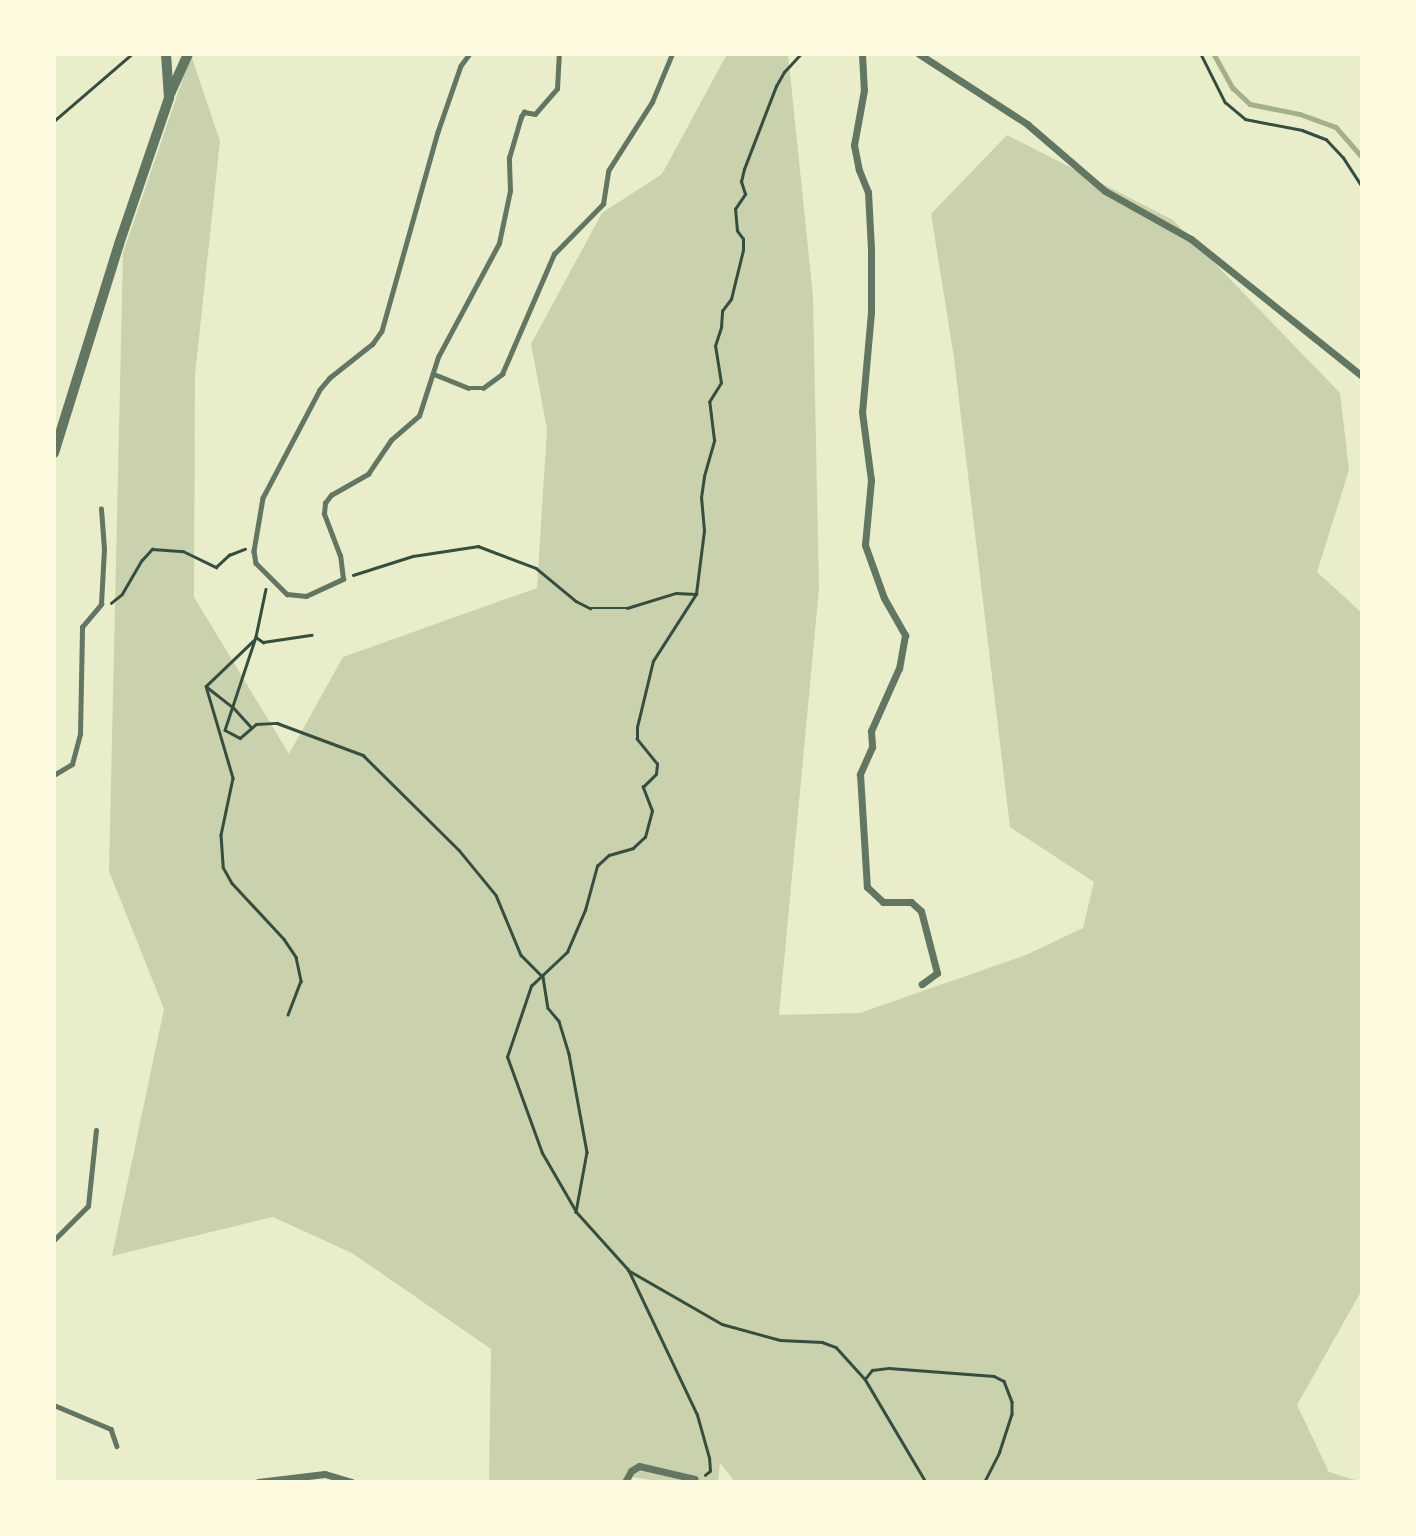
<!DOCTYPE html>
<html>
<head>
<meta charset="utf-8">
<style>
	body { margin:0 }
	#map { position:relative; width:1416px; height:1536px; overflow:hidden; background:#e9edc9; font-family:"Roboto Condensed",sans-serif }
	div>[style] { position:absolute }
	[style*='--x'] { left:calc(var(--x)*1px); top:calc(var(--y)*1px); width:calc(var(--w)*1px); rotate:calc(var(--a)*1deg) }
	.green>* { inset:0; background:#cad2ad }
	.stream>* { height:4.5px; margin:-2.25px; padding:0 2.25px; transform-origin:2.25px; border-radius:2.25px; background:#a3b18a }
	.path>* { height:2.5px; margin:-1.25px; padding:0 1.25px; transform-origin:1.25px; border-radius:1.25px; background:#344e41 }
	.service>* { height:4.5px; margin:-2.25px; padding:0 2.25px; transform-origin:2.25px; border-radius:2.25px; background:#617663 }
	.minor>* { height:7px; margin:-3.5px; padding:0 3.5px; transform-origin:3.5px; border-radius:3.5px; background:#617663 }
	.tertiary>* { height:10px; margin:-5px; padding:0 5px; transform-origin:5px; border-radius:5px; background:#617663 }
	span { translate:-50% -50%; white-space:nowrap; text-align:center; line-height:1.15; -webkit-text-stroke:6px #fefae0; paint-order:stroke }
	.frame { position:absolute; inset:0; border:56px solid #fefae0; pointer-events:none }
</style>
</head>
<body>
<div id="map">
	<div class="green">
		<i style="clip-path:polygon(727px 54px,788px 54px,813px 296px,819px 589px,779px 1015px,860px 1013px,1026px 955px,1083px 928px,1094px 882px,1010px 827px,954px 358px,931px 214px,1007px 135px,1173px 220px,1340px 393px,1349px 470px,1317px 572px,1362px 613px,1362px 1290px,1297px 1405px,1329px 1472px,1362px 1482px,735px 1482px,720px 1463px,718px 1482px,666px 1482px,631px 1477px,627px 1482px,495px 1482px,489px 1479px,491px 1349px,352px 1253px,273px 1217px,112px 1256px,164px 1009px,109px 871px,123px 253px,191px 55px,220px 141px,195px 375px,194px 597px,289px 754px,343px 657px,537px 588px,547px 429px,531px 344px,602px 213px,662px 174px)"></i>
	</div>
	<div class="stream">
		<i style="--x:1214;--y:54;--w:39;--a:61"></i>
		<i style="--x:1233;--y:88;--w:23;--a:43"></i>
		<i style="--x:1250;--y:104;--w:51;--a:11.3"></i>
		<i style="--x:1300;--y:114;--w:38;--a:20"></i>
		<i style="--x:1336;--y:127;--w:40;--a:49"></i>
	</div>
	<div class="path">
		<i style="--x:1201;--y:54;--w:54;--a:63.4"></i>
		<i style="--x:1225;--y:102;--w:26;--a:40"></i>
		<i style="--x:1245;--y:119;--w:58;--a:10.9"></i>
		<i style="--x:1302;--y:130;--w:26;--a:21"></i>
		<i style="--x:1326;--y:139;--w:25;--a:47"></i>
		<i style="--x:1343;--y:157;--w:35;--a:57"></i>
		<i style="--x:54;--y:121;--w:103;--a:-40.7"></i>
		<i style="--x:353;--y:575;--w:63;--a:-17.6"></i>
		<i style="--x:413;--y:556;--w:66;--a:-8.7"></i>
		<i style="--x:478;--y:546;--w:62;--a:20.8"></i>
		<i style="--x:536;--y:568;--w:52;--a:39.5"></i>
		<i style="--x:576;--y:601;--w:16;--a:27"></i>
		<i style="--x:590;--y:608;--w:37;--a:0"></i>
		<i style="--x:627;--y:608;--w:51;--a:-17"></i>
		<i style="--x:676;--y:593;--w:20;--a:3"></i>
		<i style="--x:266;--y:589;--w:49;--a:101.8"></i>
		<i style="--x:256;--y:637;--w:98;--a:108.4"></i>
		<i style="--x:225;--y:730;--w:17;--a:28"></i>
		<i style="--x:240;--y:738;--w:21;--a:-41"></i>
		<i style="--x:256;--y:724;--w:21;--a:-3"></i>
		<i style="--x:277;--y:723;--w:92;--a:20.4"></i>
		<i style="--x:363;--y:755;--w:135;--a:44.7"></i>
		<i style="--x:459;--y:850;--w:58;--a:50.6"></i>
		<i style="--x:496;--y:895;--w:65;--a:67.4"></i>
		<i style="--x:521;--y:955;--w:31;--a:45"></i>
		<i style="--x:543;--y:977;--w:31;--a:81"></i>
		<i style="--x:548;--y:1008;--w:17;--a:50"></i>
		<i style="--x:559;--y:1021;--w:34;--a:73"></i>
		<i style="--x:569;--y:1054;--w:100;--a:79.6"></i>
		<i style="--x:587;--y:1152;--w:61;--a:100.4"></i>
		<i style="--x:111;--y:603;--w:14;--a:-39"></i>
		<i style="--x:122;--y:594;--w:39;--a:-60"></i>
		<i style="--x:142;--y:560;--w:15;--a:-48"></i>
		<i style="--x:152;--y:549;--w:31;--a:4"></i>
		<i style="--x:183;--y:551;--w:37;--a:26"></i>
		<i style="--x:216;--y:567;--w:18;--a:-43"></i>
		<i style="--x:229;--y:555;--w:17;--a:-21"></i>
		<i style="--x:256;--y:637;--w:9;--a:36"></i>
		<i style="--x:263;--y:642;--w:49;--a:-8.3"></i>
		<i style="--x:206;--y:686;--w:96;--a:73.6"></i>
		<i style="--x:233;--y:778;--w:58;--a:101.9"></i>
		<i style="--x:221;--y:835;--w:32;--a:86"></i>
		<i style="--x:223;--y:867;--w:18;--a:61"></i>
		<i style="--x:232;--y:883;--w:76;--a:47.1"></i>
		<i style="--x:284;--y:939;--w:22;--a:56"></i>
		<i style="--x:296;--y:957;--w:25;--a:78"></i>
		<i style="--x:301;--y:981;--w:36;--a:111"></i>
		<i style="--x:206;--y:686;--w:66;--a:-43.8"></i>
		<i style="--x:207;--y:687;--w:33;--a:38"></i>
		<i style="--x:233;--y:707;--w:27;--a:48"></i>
		<i style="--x:628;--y:1270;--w:108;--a:29.9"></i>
		<i style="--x:722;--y:1324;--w:60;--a:15.4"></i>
		<i style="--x:780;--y:1340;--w:42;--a:2.7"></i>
		<i style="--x:822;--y:1342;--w:15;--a:20"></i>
		<i style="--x:836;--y:1347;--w:43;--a:47.8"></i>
		<i style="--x:865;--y:1379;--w:120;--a:59.4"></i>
		<i style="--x:865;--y:1379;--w:11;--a:-52"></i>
		<i style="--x:872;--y:1370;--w:17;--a:-7"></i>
		<i style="--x:889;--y:1368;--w:105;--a:4.4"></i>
		<i style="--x:994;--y:1376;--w:11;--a:27"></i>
		<i style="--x:1004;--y:1381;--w:22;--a:69"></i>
		<i style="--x:1012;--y:1402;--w:12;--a:90"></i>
		<i style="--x:1012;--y:1414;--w:40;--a:108"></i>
		<i style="--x:1000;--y:1452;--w:34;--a:117"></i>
		<i style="--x:705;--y:1475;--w:6;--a:-39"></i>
		<i style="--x:710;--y:1471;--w:13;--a:-94"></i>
		<i style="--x:709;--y:1458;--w:45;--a:-105.6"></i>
		<i style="--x:697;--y:1415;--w:161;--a:-115.4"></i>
		<i style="--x:628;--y:1270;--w:78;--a:-131.9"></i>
		<i style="--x:576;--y:1212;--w:68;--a:-120"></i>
		<i style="--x:542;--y:1153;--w:102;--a:-110"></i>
		<i style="--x:507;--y:1057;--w:75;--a:-71.3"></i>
		<i style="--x:531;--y:986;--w:50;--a:-43.4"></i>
		<i style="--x:567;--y:952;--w:46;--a:-66.8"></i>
		<i style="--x:585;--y:910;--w:46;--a:-74.7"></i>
		<i style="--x:597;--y:866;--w:16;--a:-43"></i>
		<i style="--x:609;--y:855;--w:25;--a:-16"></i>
		<i style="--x:633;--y:848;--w:16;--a:-43"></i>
		<i style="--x:645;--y:837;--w:27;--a:-75"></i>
		<i style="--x:652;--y:811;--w:26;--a:-111"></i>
		<i style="--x:643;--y:787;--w:18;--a:-45"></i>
		<i style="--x:656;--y:774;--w:10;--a:-84"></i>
		<i style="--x:657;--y:764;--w:32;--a:-129"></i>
		<i style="--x:637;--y:739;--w:12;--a:-90"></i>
		<i style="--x:637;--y:727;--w:68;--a:-76.4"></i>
		<i style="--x:653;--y:661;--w:80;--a:-57.3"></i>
		<i style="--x:696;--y:594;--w:64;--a:-82.8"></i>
		<i style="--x:704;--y:531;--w:33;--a:-95"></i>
		<i style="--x:701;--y:498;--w:22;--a:-82"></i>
		<i style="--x:704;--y:476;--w:37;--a:-74"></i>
		<i style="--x:714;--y:440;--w:38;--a:-97"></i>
		<i style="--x:709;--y:402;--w:22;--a:-58"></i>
		<i style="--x:721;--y:383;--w:37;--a:-99"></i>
		<i style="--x:715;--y:346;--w:20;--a:-72"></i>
		<i style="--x:721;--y:327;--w:16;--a:-86"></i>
		<i style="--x:722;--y:311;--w:15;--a:-53"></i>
		<i style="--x:731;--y:299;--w:50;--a:-76.2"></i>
		<i style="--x:743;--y:250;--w:11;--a:-90"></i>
		<i style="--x:743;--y:239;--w:10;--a:-127"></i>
		<i style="--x:737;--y:231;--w:22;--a:-95"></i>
		<i style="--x:735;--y:209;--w:18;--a:-56"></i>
		<i style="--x:745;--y:194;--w:13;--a:-108"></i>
		<i style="--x:741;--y:182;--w:13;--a:-77"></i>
		<i style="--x:744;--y:169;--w:89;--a:-68.9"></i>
		<i style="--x:776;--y:86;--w:16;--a:-60"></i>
		<i style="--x:784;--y:72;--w:25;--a:-47"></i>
	</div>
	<div class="service">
		<i style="--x:470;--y:54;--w:15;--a:127"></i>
		<i style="--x:461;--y:66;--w:70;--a:109.2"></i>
		<i style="--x:438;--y:132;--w:207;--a:105.7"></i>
		<i style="--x:382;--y:331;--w:16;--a:125"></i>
		<i style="--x:373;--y:344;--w:55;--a:141.7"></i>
		<i style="--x:330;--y:378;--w:16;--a:130"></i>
		<i style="--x:320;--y:390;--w:122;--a:117.8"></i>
		<i style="--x:263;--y:498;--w:54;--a:99.6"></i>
		<i style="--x:254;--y:551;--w:12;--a:81"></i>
		<i style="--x:256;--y:563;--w:44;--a:45"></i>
		<i style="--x:287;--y:594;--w:19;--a:6"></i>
		<i style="--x:306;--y:596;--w:41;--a:-24.7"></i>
		<i style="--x:343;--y:579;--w:23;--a:-97"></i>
		<i style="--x:340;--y:556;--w:45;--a:-110.9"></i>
		<i style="--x:324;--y:514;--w:11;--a:-85"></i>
		<i style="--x:325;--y:503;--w:10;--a:-53"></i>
		<i style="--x:331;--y:495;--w:43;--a:-29.6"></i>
		<i style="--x:368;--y:474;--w:41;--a:-55.9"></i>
		<i style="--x:391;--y:440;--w:37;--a:-41"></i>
		<i style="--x:419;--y:416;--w:62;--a:-72.1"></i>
		<i style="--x:438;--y:357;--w:129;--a:-61.8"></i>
		<i style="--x:499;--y:243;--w:53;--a:-78.1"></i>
		<i style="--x:510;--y:191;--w:33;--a:-92"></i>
		<i style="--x:509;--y:158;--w:43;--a:-73.7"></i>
		<i style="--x:521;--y:117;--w:6;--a:-59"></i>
		<i style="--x:524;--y:112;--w:11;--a:10"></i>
		<i style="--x:535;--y:114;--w:33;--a:-49"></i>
		<i style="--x:557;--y:89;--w:35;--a:-87"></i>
		<i style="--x:434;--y:374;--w:37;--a:22"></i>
		<i style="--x:468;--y:388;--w:15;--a:0"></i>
		<i style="--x:483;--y:388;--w:24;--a:-36"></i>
		<i style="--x:502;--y:374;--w:131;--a:-66.6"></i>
		<i style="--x:554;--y:254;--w:70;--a:-45.6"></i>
		<i style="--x:603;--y:204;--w:33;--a:-81"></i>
		<i style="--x:608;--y:171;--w:82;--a:-57.5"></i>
		<i style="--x:652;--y:102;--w:52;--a:-67.4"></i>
		<i style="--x:54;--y:775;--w:21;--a:-31"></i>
		<i style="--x:72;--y:764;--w:31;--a:-75"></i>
		<i style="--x:80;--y:734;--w:107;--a:-88.9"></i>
		<i style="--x:82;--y:627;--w:30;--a:-50"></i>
		<i style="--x:101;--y:604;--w:55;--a:-86.9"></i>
		<i style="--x:104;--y:549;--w:40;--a:-94.3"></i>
		<i style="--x:54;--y:1240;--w:48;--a:-45"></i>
		<i style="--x:88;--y:1206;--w:76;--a:-84"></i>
		<i style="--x:54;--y:1405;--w:62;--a:22.8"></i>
		<i style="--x:111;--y:1429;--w:18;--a:71"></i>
	</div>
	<div class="minor">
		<i style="--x:862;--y:54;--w:36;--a:87"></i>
		<i style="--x:864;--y:90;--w:56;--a:100.3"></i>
		<i style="--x:854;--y:145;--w:25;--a:79"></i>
		<i style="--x:859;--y:170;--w:24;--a:68"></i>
		<i style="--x:868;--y:192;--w:57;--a:87"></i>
		<i style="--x:871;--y:249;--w:63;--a:90"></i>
		<i style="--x:871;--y:312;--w:100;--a:95.1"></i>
		<i style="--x:862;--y:412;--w:69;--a:82.5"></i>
		<i style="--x:871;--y:480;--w:65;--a:95.3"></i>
		<i style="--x:865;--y:545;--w:56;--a:70.3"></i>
		<i style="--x:884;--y:598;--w:43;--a:60.4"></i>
		<i style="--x:905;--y:635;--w:34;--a:100"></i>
		<i style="--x:899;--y:668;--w:69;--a:114"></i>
		<i style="--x:871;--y:731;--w:16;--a:86"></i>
		<i style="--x:872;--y:747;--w:30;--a:114"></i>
		<i style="--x:860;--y:774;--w:113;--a:86.5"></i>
		<i style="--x:867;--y:887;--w:22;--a:43"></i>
		<i style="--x:883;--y:902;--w:28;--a:0"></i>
		<i style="--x:911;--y:902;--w:13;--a:42"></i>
		<i style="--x:921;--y:911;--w:64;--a:75.5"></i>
		<i style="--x:937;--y:973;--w:19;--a:144"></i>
		<i style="--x:919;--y:54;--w:129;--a:32.9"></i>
		<i style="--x:1027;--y:124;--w:103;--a:40.7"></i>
		<i style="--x:1105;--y:191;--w:98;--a:29.2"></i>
		<i style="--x:1191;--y:239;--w:219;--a:38.7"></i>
		<i style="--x:258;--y:1482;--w:67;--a:-6.8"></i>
		<i style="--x:325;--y:1474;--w:28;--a:17"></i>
		<i style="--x:625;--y:1482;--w:13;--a:-61"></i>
		<i style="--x:631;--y:1471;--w:9;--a:-32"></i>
		<i style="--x:639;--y:1466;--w:57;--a:13.1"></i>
	</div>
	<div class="tertiary">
		<i style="--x:170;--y:94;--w:44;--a:-65.8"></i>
		<i style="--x:54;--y:453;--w:219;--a:-72.7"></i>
		<i style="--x:119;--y:244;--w:154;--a:-71.1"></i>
		<i style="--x:169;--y:98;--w:44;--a:-93.9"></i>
	</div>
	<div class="frame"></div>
</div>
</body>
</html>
